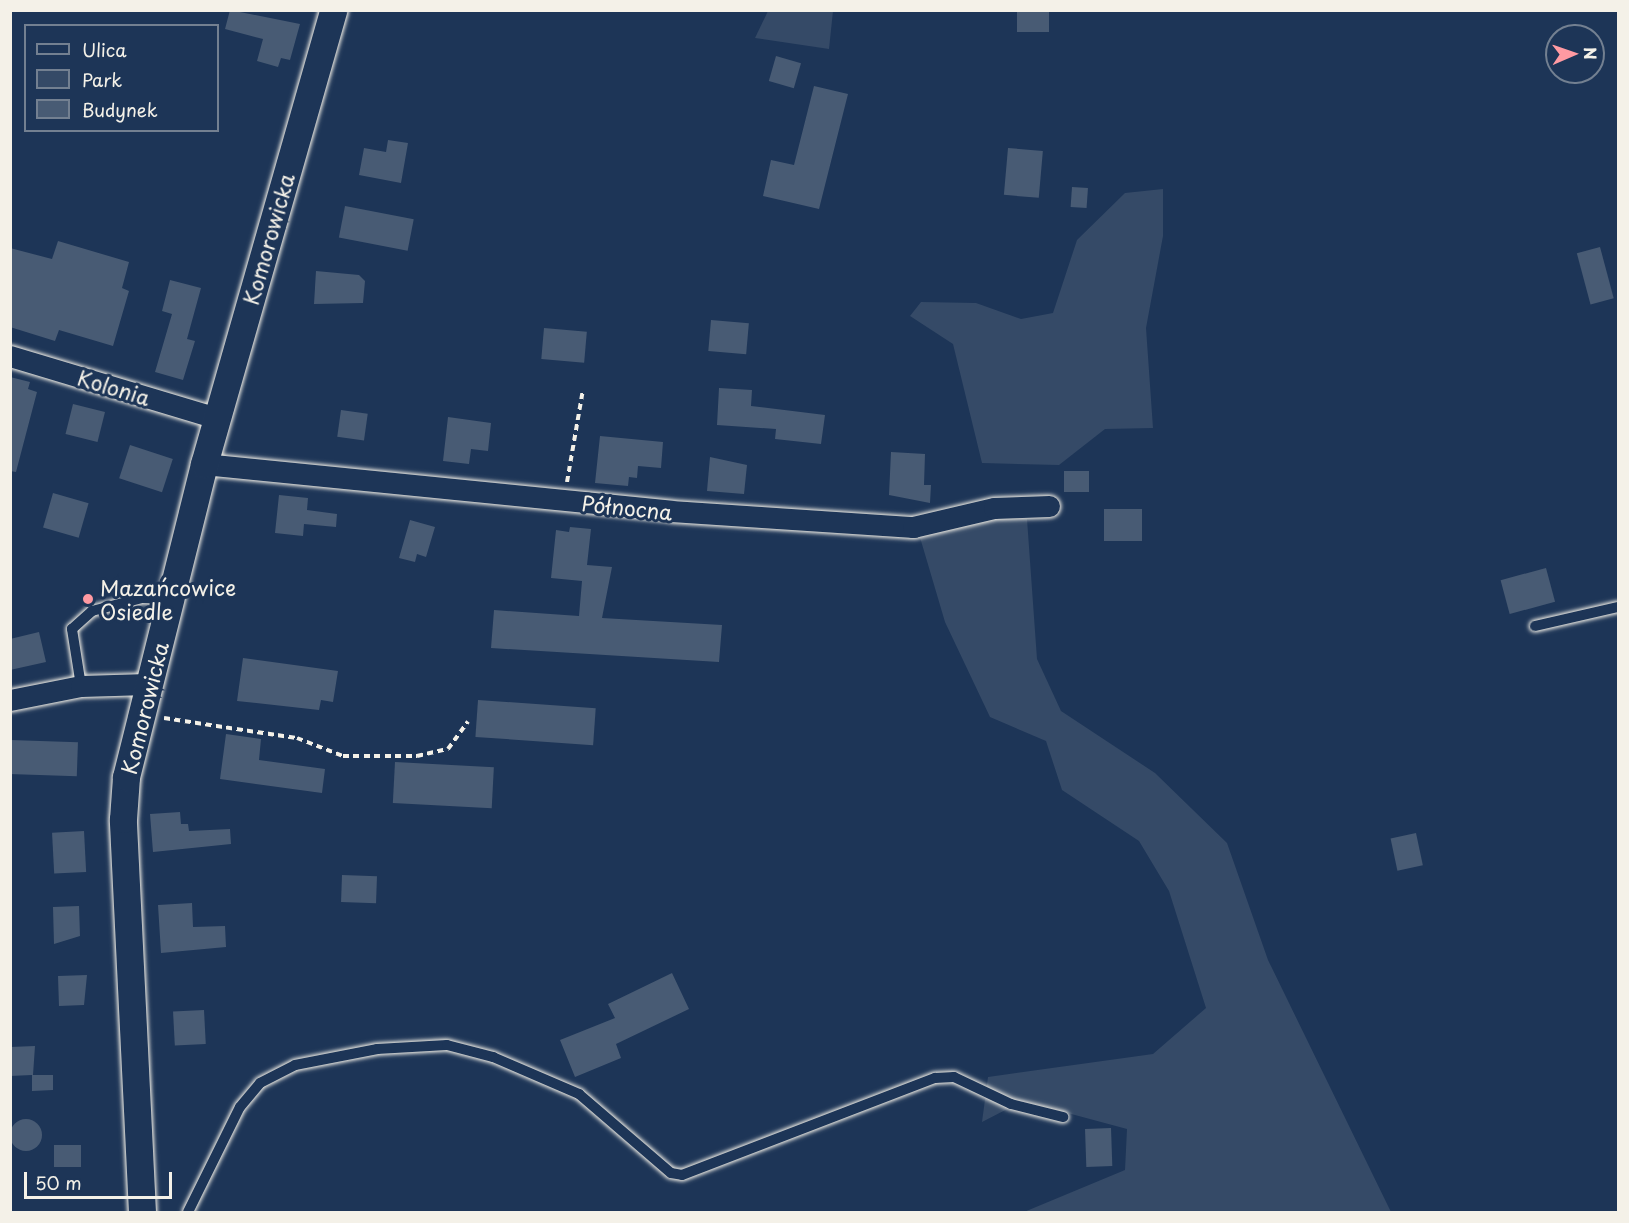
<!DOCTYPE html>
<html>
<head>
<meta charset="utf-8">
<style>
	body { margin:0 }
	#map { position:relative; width:1629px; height:1223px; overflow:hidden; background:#1d3557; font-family:"Playpen Sans",sans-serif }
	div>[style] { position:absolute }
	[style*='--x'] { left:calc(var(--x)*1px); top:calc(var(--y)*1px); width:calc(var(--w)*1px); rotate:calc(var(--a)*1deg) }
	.green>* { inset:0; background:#354a67 }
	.building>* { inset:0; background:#485b74; transform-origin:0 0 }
	.round { border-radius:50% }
	.path>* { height:4px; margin-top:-2px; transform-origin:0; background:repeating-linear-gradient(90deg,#f4f1e8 0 6px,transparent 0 10.5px) }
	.roads { filter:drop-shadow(0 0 2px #f4f1e8) drop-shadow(0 0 2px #f4f1e8) }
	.service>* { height:10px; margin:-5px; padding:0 5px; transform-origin:5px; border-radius:5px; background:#1d3557 }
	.minor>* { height:21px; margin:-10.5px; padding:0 10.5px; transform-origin:10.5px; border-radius:10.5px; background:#1d3557 }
	.tertiary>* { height:27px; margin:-13.5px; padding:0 13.5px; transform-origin:13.5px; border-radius:13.5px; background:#1d3557 }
	.dots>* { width:16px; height:16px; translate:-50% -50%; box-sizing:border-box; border:3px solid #1d3557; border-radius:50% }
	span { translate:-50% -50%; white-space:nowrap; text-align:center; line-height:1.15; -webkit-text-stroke:6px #1d3557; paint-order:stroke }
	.street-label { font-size:21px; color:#f4f1e8 }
	.poi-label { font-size:21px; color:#f4f1e8 }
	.left { translate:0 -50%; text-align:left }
	.frame { position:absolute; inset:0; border:12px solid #f4f1e8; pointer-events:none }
	.legend { position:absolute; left:24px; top:24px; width:195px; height:108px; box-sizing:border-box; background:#1d3557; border:2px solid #738091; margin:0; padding:8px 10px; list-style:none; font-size:18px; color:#f4f1e8 }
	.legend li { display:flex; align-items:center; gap:12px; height:30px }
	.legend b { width:30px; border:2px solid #738091 }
	.north { position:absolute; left:1545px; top:24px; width:60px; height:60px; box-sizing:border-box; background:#1d3557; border:2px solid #738091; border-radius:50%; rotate:88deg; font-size:16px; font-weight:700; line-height:24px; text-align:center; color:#f4f1e8 }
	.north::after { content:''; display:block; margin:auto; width:21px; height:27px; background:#ff9aa2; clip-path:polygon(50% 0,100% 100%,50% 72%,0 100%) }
	.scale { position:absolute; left:24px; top:1172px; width:148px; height:27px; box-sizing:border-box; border:3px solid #f4f1e8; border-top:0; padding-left:8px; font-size:18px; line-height:21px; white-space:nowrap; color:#f4f1e8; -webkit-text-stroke:4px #1d3557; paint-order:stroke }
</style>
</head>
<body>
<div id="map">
	<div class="green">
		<i style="clip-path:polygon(768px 11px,833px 11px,829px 49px,755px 38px)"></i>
		<i style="clip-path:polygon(1163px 189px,1163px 236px,1146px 328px,1153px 428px,1105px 429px,1059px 465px,982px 463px,953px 344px,910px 316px,921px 302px,976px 303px,1021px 319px,1053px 313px,1077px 240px,1125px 193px)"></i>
		<i style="clip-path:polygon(992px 518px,1027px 519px,1037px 659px,1061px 711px,1155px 773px,1227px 843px,1268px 960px,1391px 1212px,1024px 1212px,1125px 1170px,1127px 1129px,1023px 1101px,982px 1122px,988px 1077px,1153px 1054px,1206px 1008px,1169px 891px,1139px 841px,1062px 790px,1046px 741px,990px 717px,945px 622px,919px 534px)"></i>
	</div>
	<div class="building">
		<i style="clip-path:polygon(230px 10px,300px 24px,290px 60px,281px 58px,278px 67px,257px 61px,263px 39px,225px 29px)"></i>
		<i style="left:1017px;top:10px;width:32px;height:22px"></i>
		<i style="left:776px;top:56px;width:26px;height:26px;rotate:16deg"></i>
		<i style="clip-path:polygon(814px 86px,848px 94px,819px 209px,763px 196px,771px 160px,794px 165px)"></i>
		<i style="clip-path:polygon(388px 140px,408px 143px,401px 183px,359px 175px,364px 148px,386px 152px)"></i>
		<i style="left:1008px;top:148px;width:35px;height:47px;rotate:5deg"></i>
		<i style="left:1072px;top:187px;width:16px;height:20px;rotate:4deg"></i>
		<i style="left:345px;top:206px;width:70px;height:32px;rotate:11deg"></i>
		<i style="clip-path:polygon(58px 241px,129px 262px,122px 288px,129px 291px,113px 346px,59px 330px,55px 341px,10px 327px,10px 248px,52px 259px)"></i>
		<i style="left:1600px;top:247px;width:53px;height:24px;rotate:75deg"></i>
		<i style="clip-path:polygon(316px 271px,359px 275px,365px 281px,363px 303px,314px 304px)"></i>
		<i style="clip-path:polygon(170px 280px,201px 288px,187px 339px,195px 341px,183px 380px,155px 372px,172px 314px,162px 311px)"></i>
		<i style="left:711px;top:320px;width:38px;height:31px;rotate:5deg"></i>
		<i style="left:544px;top:328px;width:43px;height:31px;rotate:5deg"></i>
		<i style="clip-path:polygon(10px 377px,30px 382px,28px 389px,37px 392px,16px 472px,10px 471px)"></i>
		<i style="clip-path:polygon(719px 388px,752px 390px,751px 406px,825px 415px,821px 444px,775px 439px,776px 429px,717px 425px)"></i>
		<i style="left:73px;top:404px;width:33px;height:31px;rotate:14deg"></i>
		<i style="left:341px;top:410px;width:27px;height:27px;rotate:8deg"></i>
		<i style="clip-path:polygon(448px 417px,491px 423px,488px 451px,471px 449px,469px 464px,443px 461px)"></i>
		<i style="clip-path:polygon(600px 436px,663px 442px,661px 468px,638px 466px,637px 478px,629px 477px,628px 486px,595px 483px)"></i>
		<i style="left:130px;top:445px;width:45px;height:35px;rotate:18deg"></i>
		<i style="clip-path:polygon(891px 452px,925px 454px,924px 485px,931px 485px,930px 503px,889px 495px)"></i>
		<i style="clip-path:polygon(710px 457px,747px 465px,744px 494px,707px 491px)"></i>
		<i style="left:1064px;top:471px;width:25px;height:21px"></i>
		<i style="left:53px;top:493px;width:37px;height:36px;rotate:16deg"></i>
		<i style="clip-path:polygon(279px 495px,308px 498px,307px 510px,337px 514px,336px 527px,304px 524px,303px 536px,275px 533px)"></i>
		<i style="left:1104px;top:509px;width:38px;height:32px"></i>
		<i style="clip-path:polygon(410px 520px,435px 527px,426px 557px,417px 554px,415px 562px,399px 558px)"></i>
		<i style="clip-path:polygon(570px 527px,591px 529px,587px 565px,612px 567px,602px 618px,722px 625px,719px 662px,491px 648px,494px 610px,579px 616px,582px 581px,551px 578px,556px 530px,569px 532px)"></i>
		<i style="left:1546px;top:568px;width:35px;height:47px;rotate:75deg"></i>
		<i style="clip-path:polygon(39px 632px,46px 662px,10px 670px,10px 639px)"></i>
		<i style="clip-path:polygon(243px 658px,338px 671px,333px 702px,321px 700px,319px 710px,237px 701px)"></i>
		<i style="left:478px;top:700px;width:118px;height:37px;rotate:4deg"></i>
		<i style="clip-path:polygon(226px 734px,261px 739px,259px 760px,325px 769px,322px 793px,220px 779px)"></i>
		<i style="left:10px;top:740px;width:68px;height:34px;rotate:2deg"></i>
		<i style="left:395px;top:762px;width:99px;height:41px;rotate:3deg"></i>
		<i style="clip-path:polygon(180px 812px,181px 824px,188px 824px,189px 831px,230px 829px,231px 844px,153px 852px,150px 814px)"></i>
		<i style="left:84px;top:831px;width:41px;height:32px;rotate:87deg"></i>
		<i style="left:1416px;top:833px;width:33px;height:26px;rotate:78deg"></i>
		<i style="left:342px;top:875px;width:35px;height:27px;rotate:2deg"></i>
		<i style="clip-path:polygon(192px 903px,193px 927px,225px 926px,226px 947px,161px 953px,158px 905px)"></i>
		<i style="clip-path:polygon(79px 906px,80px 936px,54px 944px,53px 907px)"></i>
		<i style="clip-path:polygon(672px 973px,689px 1009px,616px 1044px,621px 1058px,575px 1077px,560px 1040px,615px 1018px,608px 1004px)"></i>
		<i style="clip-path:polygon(87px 975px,84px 1005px,59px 1006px,58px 976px)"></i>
		<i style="left:204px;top:1010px;width:34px;height:31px;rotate:87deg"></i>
		<i style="clip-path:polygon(35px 1046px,33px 1075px,53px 1075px,53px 1090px,32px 1091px,32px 1075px,10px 1076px,10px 1047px)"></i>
		<i class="round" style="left:10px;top:1119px;width:32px;height:32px"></i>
		<i style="left:1111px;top:1128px;width:38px;height:26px;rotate:88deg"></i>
		<i style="left:54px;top:1145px;width:27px;height:22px"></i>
	</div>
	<div class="path">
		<i style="--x:567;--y:482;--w:94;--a:-80.2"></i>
		<i style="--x:164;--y:718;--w:134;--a:8.6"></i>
		<i style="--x:297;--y:738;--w:49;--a:21.4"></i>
		<i style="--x:343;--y:756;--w:74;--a:0"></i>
		<i style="--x:417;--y:756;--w:32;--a:-13"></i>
		<i style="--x:448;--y:749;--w:34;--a:-54"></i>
	</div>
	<div class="roads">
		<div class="service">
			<i style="--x:1535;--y:626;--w:85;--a:-12.9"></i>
			<i style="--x:81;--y:686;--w:58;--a:-99"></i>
			<i style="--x:72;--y:629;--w:27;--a:-42"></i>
			<i style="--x:92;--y:611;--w:52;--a:-14.6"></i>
			<i style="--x:142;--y:598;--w:28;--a:2"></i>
			<i style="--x:188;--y:1212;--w:117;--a:-63.7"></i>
			<i style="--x:240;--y:1107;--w:31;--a:-50"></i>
			<i style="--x:260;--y:1083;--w:39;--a:-27"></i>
			<i style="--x:295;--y:1065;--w:84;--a:-11"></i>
			<i style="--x:377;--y:1049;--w:70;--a:-3.3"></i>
			<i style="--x:447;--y:1045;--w:48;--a:14.6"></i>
			<i style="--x:493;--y:1057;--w:94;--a:23.3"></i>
			<i style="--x:579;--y:1094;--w:121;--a:40.7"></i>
			<i style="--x:671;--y:1173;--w:11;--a:10"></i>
			<i style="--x:682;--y:1175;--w:271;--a:-21"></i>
			<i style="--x:935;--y:1078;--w:19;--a:-3"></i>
			<i style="--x:954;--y:1077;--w:63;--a:25.3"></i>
			<i style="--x:1011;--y:1104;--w:54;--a:14"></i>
		</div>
		<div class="minor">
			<i style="--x:10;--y:356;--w:216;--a:16.7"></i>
			<i style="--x:204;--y:464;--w:469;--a:5.7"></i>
			<i style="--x:671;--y:511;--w:243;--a:3.8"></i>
			<i style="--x:913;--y:527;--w:83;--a:-13.2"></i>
			<i style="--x:994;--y:508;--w:55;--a:-2.1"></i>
			<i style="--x:10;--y:700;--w:72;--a:-11.2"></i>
			<i style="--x:81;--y:686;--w:66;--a:-1.7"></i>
		</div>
		<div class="tertiary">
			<i style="--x:142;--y:1212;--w:393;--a:-92.8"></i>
			<i style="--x:123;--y:819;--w:42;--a:-85.9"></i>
			<i style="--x:126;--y:777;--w:323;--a:-76"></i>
			<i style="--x:204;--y:464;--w:472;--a:-74.1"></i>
		</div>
	</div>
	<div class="dots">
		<i style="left:88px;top:599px;background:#ff9aa2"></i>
	</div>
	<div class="street-label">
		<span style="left:268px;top:239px;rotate:-74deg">Komorowicka</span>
		<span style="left:114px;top:387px;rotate:17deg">Kolonia</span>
		<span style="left:627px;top:507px;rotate:6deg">Północna</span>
		<span style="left:144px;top:708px;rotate:-76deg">Komorowicka</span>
	</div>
	<div class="poi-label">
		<span class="left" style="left:100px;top:599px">Mazańcowice<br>Osiedle</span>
	</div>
	<div class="frame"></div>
	<ul class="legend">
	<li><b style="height:8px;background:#1d3557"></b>Ulica</li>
	<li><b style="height:16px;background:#354a67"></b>Park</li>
	<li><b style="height:16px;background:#485b74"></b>Budynek</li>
	</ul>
	<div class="north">N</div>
	<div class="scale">50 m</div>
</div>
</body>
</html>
